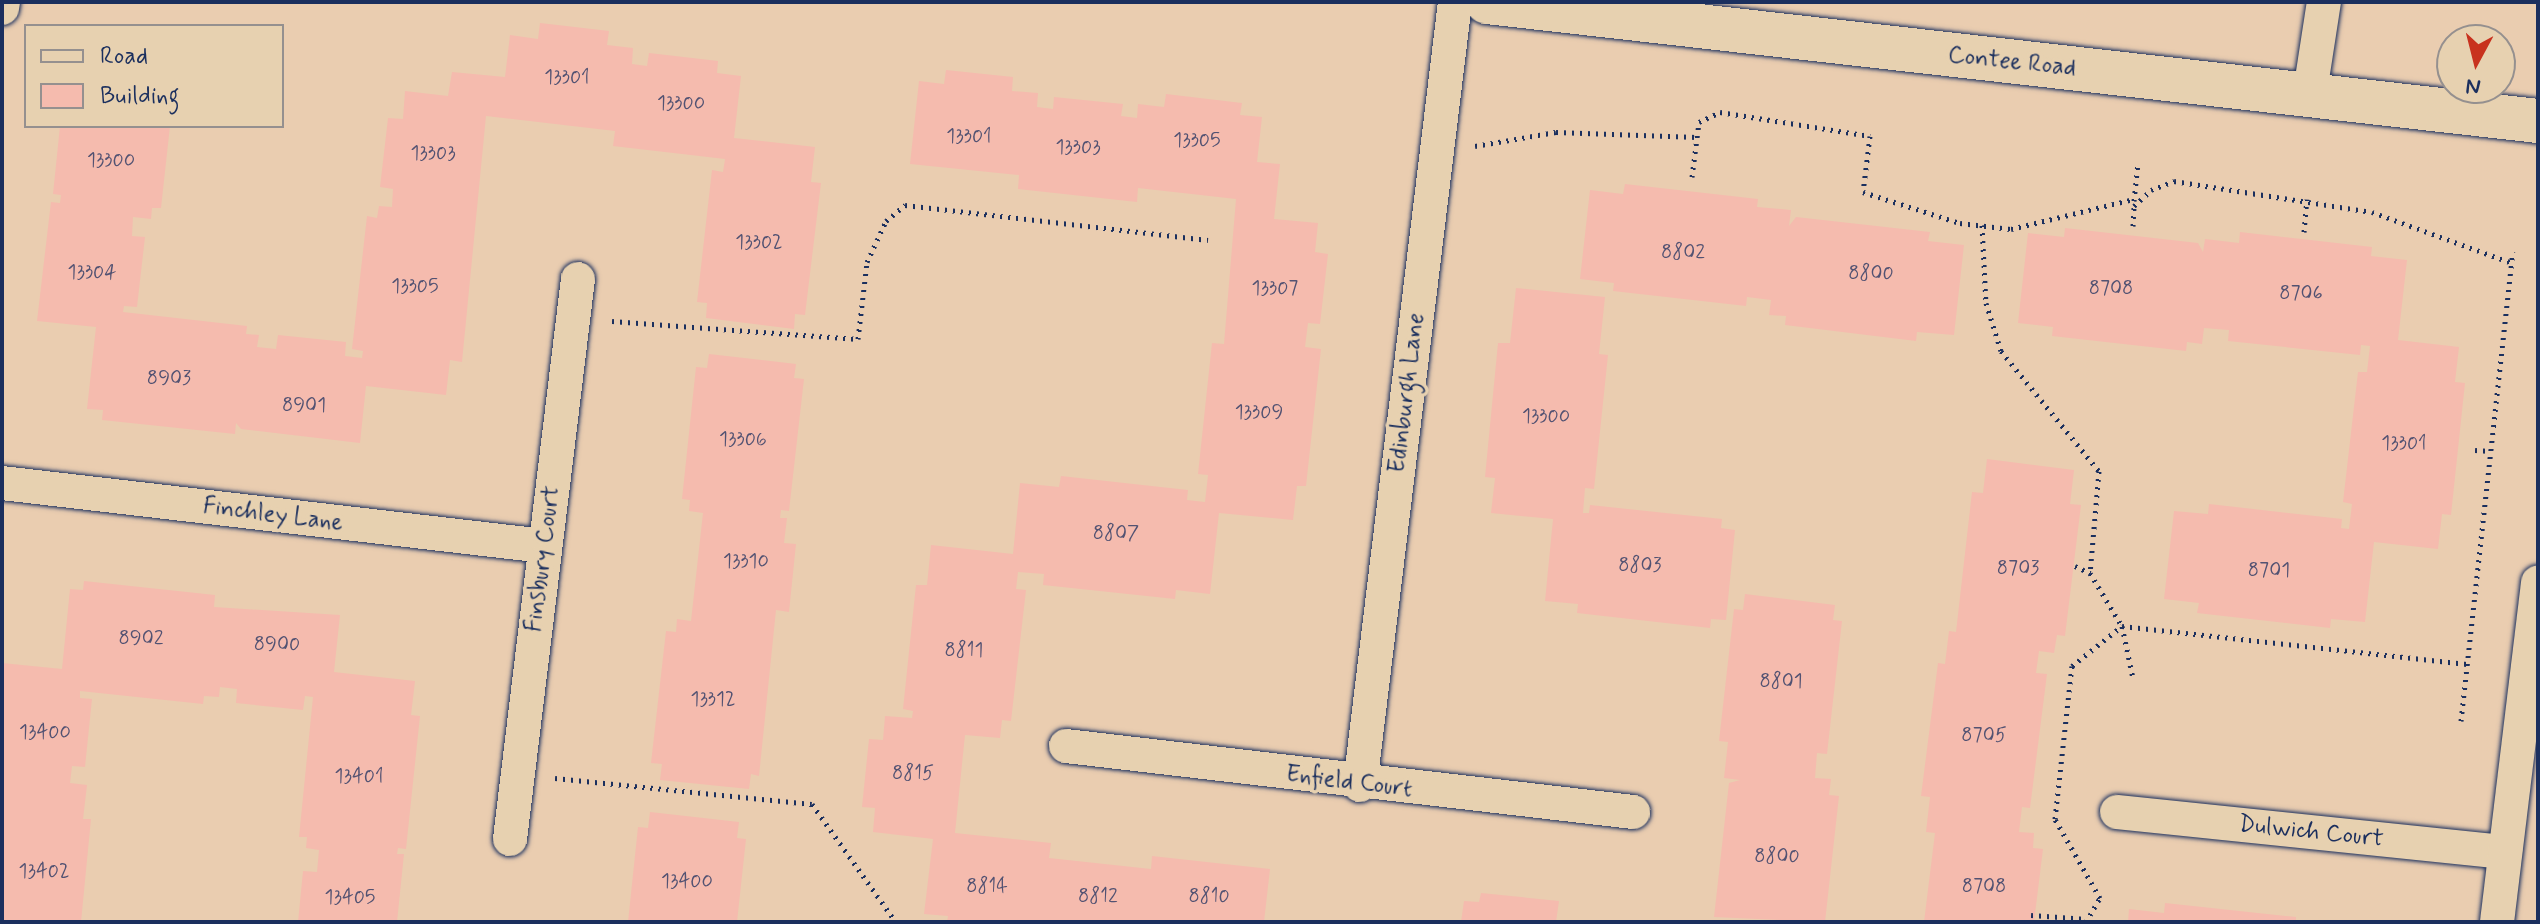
<!DOCTYPE html>
<html>
<head>
<meta charset="utf-8">
<style>
	body { margin:0 }
	#map { position:relative; width:2540px; height:924px; overflow:hidden; background:#eacdb0; font-family:Mynerve,sans-serif }
	div>[style] { position:absolute }
	[style*='--x'] { left:calc(var(--x)*1px); top:calc(var(--y)*1px); width:calc(var(--w)*1px); rotate:calc(var(--a)*1deg) }
	.building>* { inset:0; background:#f5bbae }
	.path>* { height:5px; margin-top:-2.5px; transform-origin:0; background:repeating-linear-gradient(90deg,#1b2f5e 0 2px,transparent 0 8px) }
	.roads { filter:drop-shadow(0 0 2px #1b2f5e) drop-shadow(0 0 2px #1b2f5e) }
	.street>* { height:34px; margin:-17px; padding:0 17px; transform-origin:17px; border-radius:17px; background:#e7d1b0 }
	.secondary>* { height:44px; margin:-22px; padding:0 22px; transform-origin:22px; border-radius:22px; background:#e7d1b0 }
	span { translate:-50% -50%; white-space:nowrap; text-align:center; line-height:1.15; -webkit-text-stroke:7px #e7d1b0; paint-order:stroke }
	.number-label { font-size:20px; color:#525272 }
	.number-label span { -webkit-text-stroke-width:0 }
	.street-label { font-size:24px; color:#1b2f5e }
	.frame { position:absolute; inset:0; border:4px solid #1b2f5e; pointer-events:none }
	.legend { position:absolute; left:24px; top:24px; width:260px; height:104px; box-sizing:border-box; background:#e7d1b0; border:2px solid #95908f; margin:0; padding:10px 14px; list-style:none; font-size:24px; color:#1b2f5e }
	.legend li { display:flex; align-items:center; gap:16px; height:40px }
	.legend b { width:40px; border:2px solid #95908f }
	.north { position:absolute; left:2436px; top:24px; width:80px; height:80px; box-sizing:border-box; background:#e7d1b0; border:2px solid #95908f; border-radius:50%; rotate:187deg; font-size:22px; font-weight:700; line-height:32px; text-align:center; color:#1b2f5e }
	.north::after { content:''; display:block; margin:auto; width:28px; height:36px; background:#c8321e; clip-path:polygon(50% 0,100% 100%,50% 72%,0 100%) }
</style>
</head>
<body>
<div id="map">
	<div class="building">
		<i style="clip-path:polygon(540px 23px,609px 31px,607px 45px,633px 48px,632px 64px,647px 66px,649px 53px,718px 61px,717px 73px,741px 76px,734px 138px,815px 147px,811px 182px,821px 183px,805px 315px,795px 314px,794px 329px,706px 318px,707px 303px,697px 302px,712px 170px,723px 172px,725px 159px,613px 146px,615px 131px,486px 116px,462px 362px,450px 360px,446px 395px,366px 386px,360px 443px,241px 429px,236px 423px,235px 434px,102px 420px,103px 410px,87px 409px,96px 327px,37px 321px,51px 202px,60px 203px,61px 195px,53px 194px,60px 126px,170px 126px,161px 208px,152px 208px,151px 219px,133px 217px,132px 236px,145px 237px,137px 307px,124px 306px,123px 312px,247px 326px,246px 334px,259px 335px,257px 347px,276px 349px,278px 335px,346px 342px,345px 356px,362px 358px,363px 351px,352px 349px,367px 216px,377px 218px,379px 206px,392px 207px,393px 189px,380px 187px,388px 118px,403px 119px,405px 91px,448px 96px,452px 72px,505px 77px,510px 35px,538px 39px)"></i>
		<i style="clip-path:polygon(946px 70px,1013px 77px,1012px 91px,1038px 93px,1037px 107px,1053px 109px,1054px 97px,1123px 104px,1121px 116px,1137px 118px,1138px 104px,1164px 107px,1166px 94px,1242px 103px,1240px 115px,1262px 117px,1257px 162px,1280px 164px,1274px 219px,1318px 223px,1315px 252px,1328px 254px,1320px 324px,1308px 323px,1305px 347px,1321px 349px,1306px 486px,1297px 486px,1293px 520px,1219px 513px,1210px 594px,1176px 590px,1175px 599px,1043px 585px,1044px 574px,1018px 572px,1016px 589px,1026px 590px,1011px 721px,1002px 720px,1000px 738px,965px 735px,955px 833px,1051px 843px,1049px 858px,1151px 869px,1152px 856px,1270px 869px,1264px 922px,947px 922px,948px 916px,924px 914px,933px 839px,873px 832px,875px 808px,862px 807px,869px 739px,883px 740px,885px 716px,912px 718px,913px 711px,903px 709px,916px 585px,927px 585px,931px 545px,1013px 554px,1020px 483px,1059px 487px,1061px 476px,1188px 490px,1187px 500px,1205px 502px,1208px 475px,1198px 474px,1212px 343px,1224px 344px,1236px 199px,1138px 188px,1137px 202px,1018px 189px,1019px 175px,910px 164px,919px 81px,944px 84px)"></i>
		<i style="clip-path:polygon(1625px 184px,1758px 199px,1757px 207px,1791px 210px,1789px 226px,1796px 217px,1930px 232px,1928px 241px,1964px 245px,1954px 335px,1917px 332px,1916px 341px,1785px 325px,1786px 316px,1769px 315px,1771px 300px,1747px 297px,1746px 306px,1613px 291px,1614px 283px,1580px 279px,1590px 190px,1623px 194px)"></i>
		<i style="clip-path:polygon(2065px 228px,2198px 243px,2203px 252px,2205px 239px,2239px 243px,2240px 232px,2372px 247px,2371px 256px,2407px 260px,2398px 340px,2459px 347px,2455px 382px,2465px 383px,2451px 515px,2442px 514px,2438px 549px,2374px 542px,2365px 622px,2331px 619px,2330px 628px,2197px 613px,2199px 603px,2164px 599px,2174px 511px,2208px 514px,2209px 504px,2342px 519px,2341px 528px,2349px 529px,2352px 504px,2343px 502px,2358px 372px,2367px 372px,2370px 346px,2361px 345px,2360px 355px,2228px 341px,2229px 330px,2204px 328px,2202px 344px,2187px 342px,2186px 351px,2052px 336px,2053px 327px,2018px 323px,2028px 233px,2064px 237px)"></i>
		<i style="clip-path:polygon(1516px 288px,1605px 297px,1599px 354px,1608px 355px,1594px 489px,1585px 488px,1583px 513px,1589px 513px,1590px 505px,1722px 519px,1721px 528px,1735px 530px,1726px 620px,1711px 619px,1710px 628px,1577px 613px,1578px 604px,1545px 601px,1553px 519px,1491px 513px,1495px 478px,1485px 477px,1498px 343px,1510px 343px)"></i>
		<i style="clip-path:polygon(709px 354px,796px 364px,794px 378px,804px 379px,789px 511px,781px 510px,780px 518px,787px 518px,784px 543px,796px 544px,789px 612px,776px 610px,759px 776px,751px 774px,749px 789px,660px 780px,662px 764px,651px 763px,666px 631px,676px 632px,677px 619px,691px 621px,703px 513px,689px 511px,690px 500px,682px 499px,696px 367px,707px 368px)"></i>
		<i style="clip-path:polygon(1987px 459px,2074px 470px,2070px 504px,2081px 505px,2065px 636px,2057px 635px,2054px 653px,2039px 651px,2036px 673px,2047px 674px,2030px 808px,2022px 807px,2019px 832px,2034px 833px,2033px 848px,2043px 849px,2034px 922px,1924px 922px,1935px 833px,1926px 832px,1930px 797px,1921px 796px,1938px 663px,1945px 664px,1949px 631px,1956px 632px,1972px 492px,1983px 493px)"></i>
		<i style="clip-path:polygon(84px 581px,215px 595px,214px 607px,340px 615px,334px 672px,415px 681px,411px 715px,420px 716px,406px 849px,398px 848px,397px 854px,404px 854px,397px 922px,298px 922px,303px 871px,317px 872px,319px 850px,306px 848px,307px 837px,299px 837px,313px 697px,305px 696px,303px 710px,236px 703px,237px 689px,220px 687px,219px 697px,204px 696px,203px 704px,80px 691px,80px 698px,92px 699px,85px 767px,72px 766px,70px 783px,87px 785px,83px 819px,91px 819px,81px 922px,2px 922px,2px 663px,62px 669px,70px 589px,83px 590px)"></i>
		<i style="clip-path:polygon(1745px 594px,1835px 605px,1833px 620px,1842px 621px,1827px 754px,1817px 753px,1815px 778px,1831px 779px,1829px 795px,1839px 796px,1825px 922px,1714px 917px,1729px 783px,1740px 780px,1724px 778px,1728px 742px,1719px 741px,1734px 609px,1743px 610px)"></i>
		<i style="clip-path:polygon(650px 812px,739px 822px,737px 838px,746px 839px,737px 922px,628px 922px,638px 827px,648px 828px)"></i>
		<i style="clip-path:polygon(1481px 893px,1559px 901px,1556px 922px,1461px 922px,1464px 901px,1479px 902px)"></i>
		<i style="clip-path:polygon(2165px 903px,2296px 917px,2296px 922px,2128px 922px,2129px 909px,2164px 913px)"></i>
	</div>
	<div class="path">
		<i style="--x:1475;--y:146;--w:82;--a:-9.8"></i>
		<i style="--x:1556;--y:132;--w:141;--a:2"></i>
		<i style="--x:1692;--y:177;--w:55;--a:-82.7"></i>
		<i style="--x:1699;--y:122;--w:23;--a:-25"></i>
		<i style="--x:1720;--y:112;--w:152;--a:9.1"></i>
		<i style="--x:1870;--y:136;--w:56;--a:97.1"></i>
		<i style="--x:1863;--y:192;--w:102;--a:17.7"></i>
		<i style="--x:1960;--y:223;--w:51;--a:6.7"></i>
		<i style="--x:2011;--y:229;--w:127;--a:-13.7"></i>
		<i style="--x:2134;--y:201;--w:38;--a:-84"></i>
		<i style="--x:1982;--y:225;--w:78;--a:87.1"></i>
		<i style="--x:1986;--y:303;--w:50;--a:72.6"></i>
		<i style="--x:2001;--y:351;--w:155;--a:50.8"></i>
		<i style="--x:2099;--y:471;--w:102;--a:95"></i>
		<i style="--x:2090;--y:573;--w:62;--a:58.9"></i>
		<i style="--x:2122;--y:626;--w:53;--a:78.1"></i>
		<i style="--x:2133;--y:226;--w:20;--a:-87"></i>
		<i style="--x:2134;--y:206;--w:23;--a:-43"></i>
		<i style="--x:2151;--y:190;--w:25;--a:-21"></i>
		<i style="--x:2174;--y:181;--w:200;--a:8.9"></i>
		<i style="--x:2372;--y:212;--w:149;--a:20"></i>
		<i style="--x:2304;--y:232;--w:33;--a:-85"></i>
		<i style="--x:612;--y:321;--w:247;--a:4.2"></i>
		<i style="--x:858;--y:339;--w:78;--a:-83.3"></i>
		<i style="--x:867;--y:262;--w:45;--a:-65.1"></i>
		<i style="--x:886;--y:221;--w:25;--a:-40"></i>
		<i style="--x:905;--y:205;--w:305;--a:6.6"></i>
		<i style="--x:2475;--y:450;--w:16;--a:4"></i>
		<i style="--x:2075;--y:566;--w:17;--a:25"></i>
		<i style="--x:2461;--y:721;--w:472;--a:-83.7"></i>
		<i style="--x:555;--y:778;--w:258;--a:5.8"></i>
		<i style="--x:812;--y:804;--w:145;--a:54.6"></i>
		<i style="--x:2031;--y:915;--w:56;--a:4.1"></i>
		<i style="--x:2086;--y:922;--w:28;--a:-60"></i>
		<i style="--x:2100;--y:898;--w:91;--a:-119.7"></i>
		<i style="--x:2055;--y:819;--w:154;--a:-83.7"></i>
		<i style="--x:2072;--y:666;--w:64;--a:-38.7"></i>
		<i style="--x:2122;--y:626;--w:347;--a:6.3"></i>
	</div>
	<div class="roads">
		<div class="street">
			<i style="--x:2;--y:8;--w:6;--a:-81"></i>
			<i style="--x:2310;--y:92;--w:91;--a:-81.2"></i>
			<i style="--x:2;--y:483;--w:546;--a:6.63"></i>
			<i style="--x:1066;--y:746;--w:571;--a:6.64"></i>
			<i style="--x:1360;--y:785;--w:789;--a:-83.08"></i>
			<i style="--x:2117;--y:812;--w:390;--a:5.9"></i>
			<i style="--x:510;--y:839;--w:564;--a:-83.08"></i>
			<i style="--x:2497;--y:922;--w:342;--a:-83.1"></i>
		</div>
		<div class="secondary">
			<i style="--x:1487;--y:2;--w:1058;--a:6.46"></i>
		</div>
	</div>
	<div class="number-label">
		<span style="left:567px;top:77px">13301</span>
		<span style="left:681px;top:103px">13300</span>
		<span style="left:969px;top:136px">13301</span>
		<span style="left:1197px;top:140px">13305</span>
		<span style="left:1078px;top:147px">13303</span>
		<span style="left:433px;top:153px">13303</span>
		<span style="left:111px;top:160px">13300</span>
		<span style="left:759px;top:242px">13302</span>
		<span style="left:1683px;top:252px">8802</span>
		<span style="left:92px;top:272px">13304</span>
		<span style="left:1871px;top:273px">8800</span>
		<span style="left:415px;top:286px">13305</span>
		<span style="left:1275px;top:288px">13307</span>
		<span style="left:2111px;top:288px">8708</span>
		<span style="left:2301px;top:293px">8706</span>
		<span style="left:169px;top:378px">8903</span>
		<span style="left:304px;top:405px">8901</span>
		<span style="left:1259px;top:412px">13309</span>
		<span style="left:1546px;top:416px">13300</span>
		<span style="left:743px;top:439px">13306</span>
		<span style="left:2404px;top:443px">13301</span>
		<span style="left:1116px;top:533px">8807</span>
		<span style="left:746px;top:561px">13310</span>
		<span style="left:1640px;top:565px">8803</span>
		<span style="left:2018px;top:568px">8703</span>
		<span style="left:2269px;top:570px">8701</span>
		<span style="left:141px;top:638px">8902</span>
		<span style="left:277px;top:644px">8900</span>
		<span style="left:964px;top:650px">8811</span>
		<span style="left:1781px;top:681px">8801</span>
		<span style="left:713px;top:699px">13312</span>
		<span style="left:45px;top:732px">13400</span>
		<span style="left:1984px;top:735px">8705</span>
		<span style="left:913px;top:773px">8815</span>
		<span style="left:359px;top:776px">13401</span>
		<span style="left:1777px;top:856px">8800</span>
		<span style="left:44px;top:871px">13402</span>
		<span style="left:687px;top:881px">13400</span>
		<span style="left:987px;top:886px">8814</span>
		<span style="left:1984px;top:886px">8708</span>
		<span style="left:1098px;top:896px">8812</span>
		<span style="left:1209px;top:896px">8810</span>
		<span style="left:350px;top:897px">13405</span>
	</div>
	<div class="street-label">
		<span style="left:2012px;top:62px;rotate:6deg">Contee Road</span>
		<span style="left:1407px;top:393px;rotate:-83deg">Edinburgh Lane</span>
		<span style="left:273px;top:515px;rotate:7deg">Finchley Lane</span>
		<span style="left:543px;top:559px;rotate:-83deg">Finsbury Court</span>
		<span style="left:1349px;top:782px;rotate:7deg">Enfield Court</span>
		<span style="left:2311px;top:832px;rotate:6deg">Dulwich Court</span>
	</div>
	<div class="frame"></div>
	<ul class="legend">
	<li><b style="height:10px;background:#e7d1b0"></b>Road</li>
	<li><b style="height:22px;background:#f5bbae"></b>Building</li>
	</ul>
	<div class="north">N</div>
</div>
</body>
</html>
